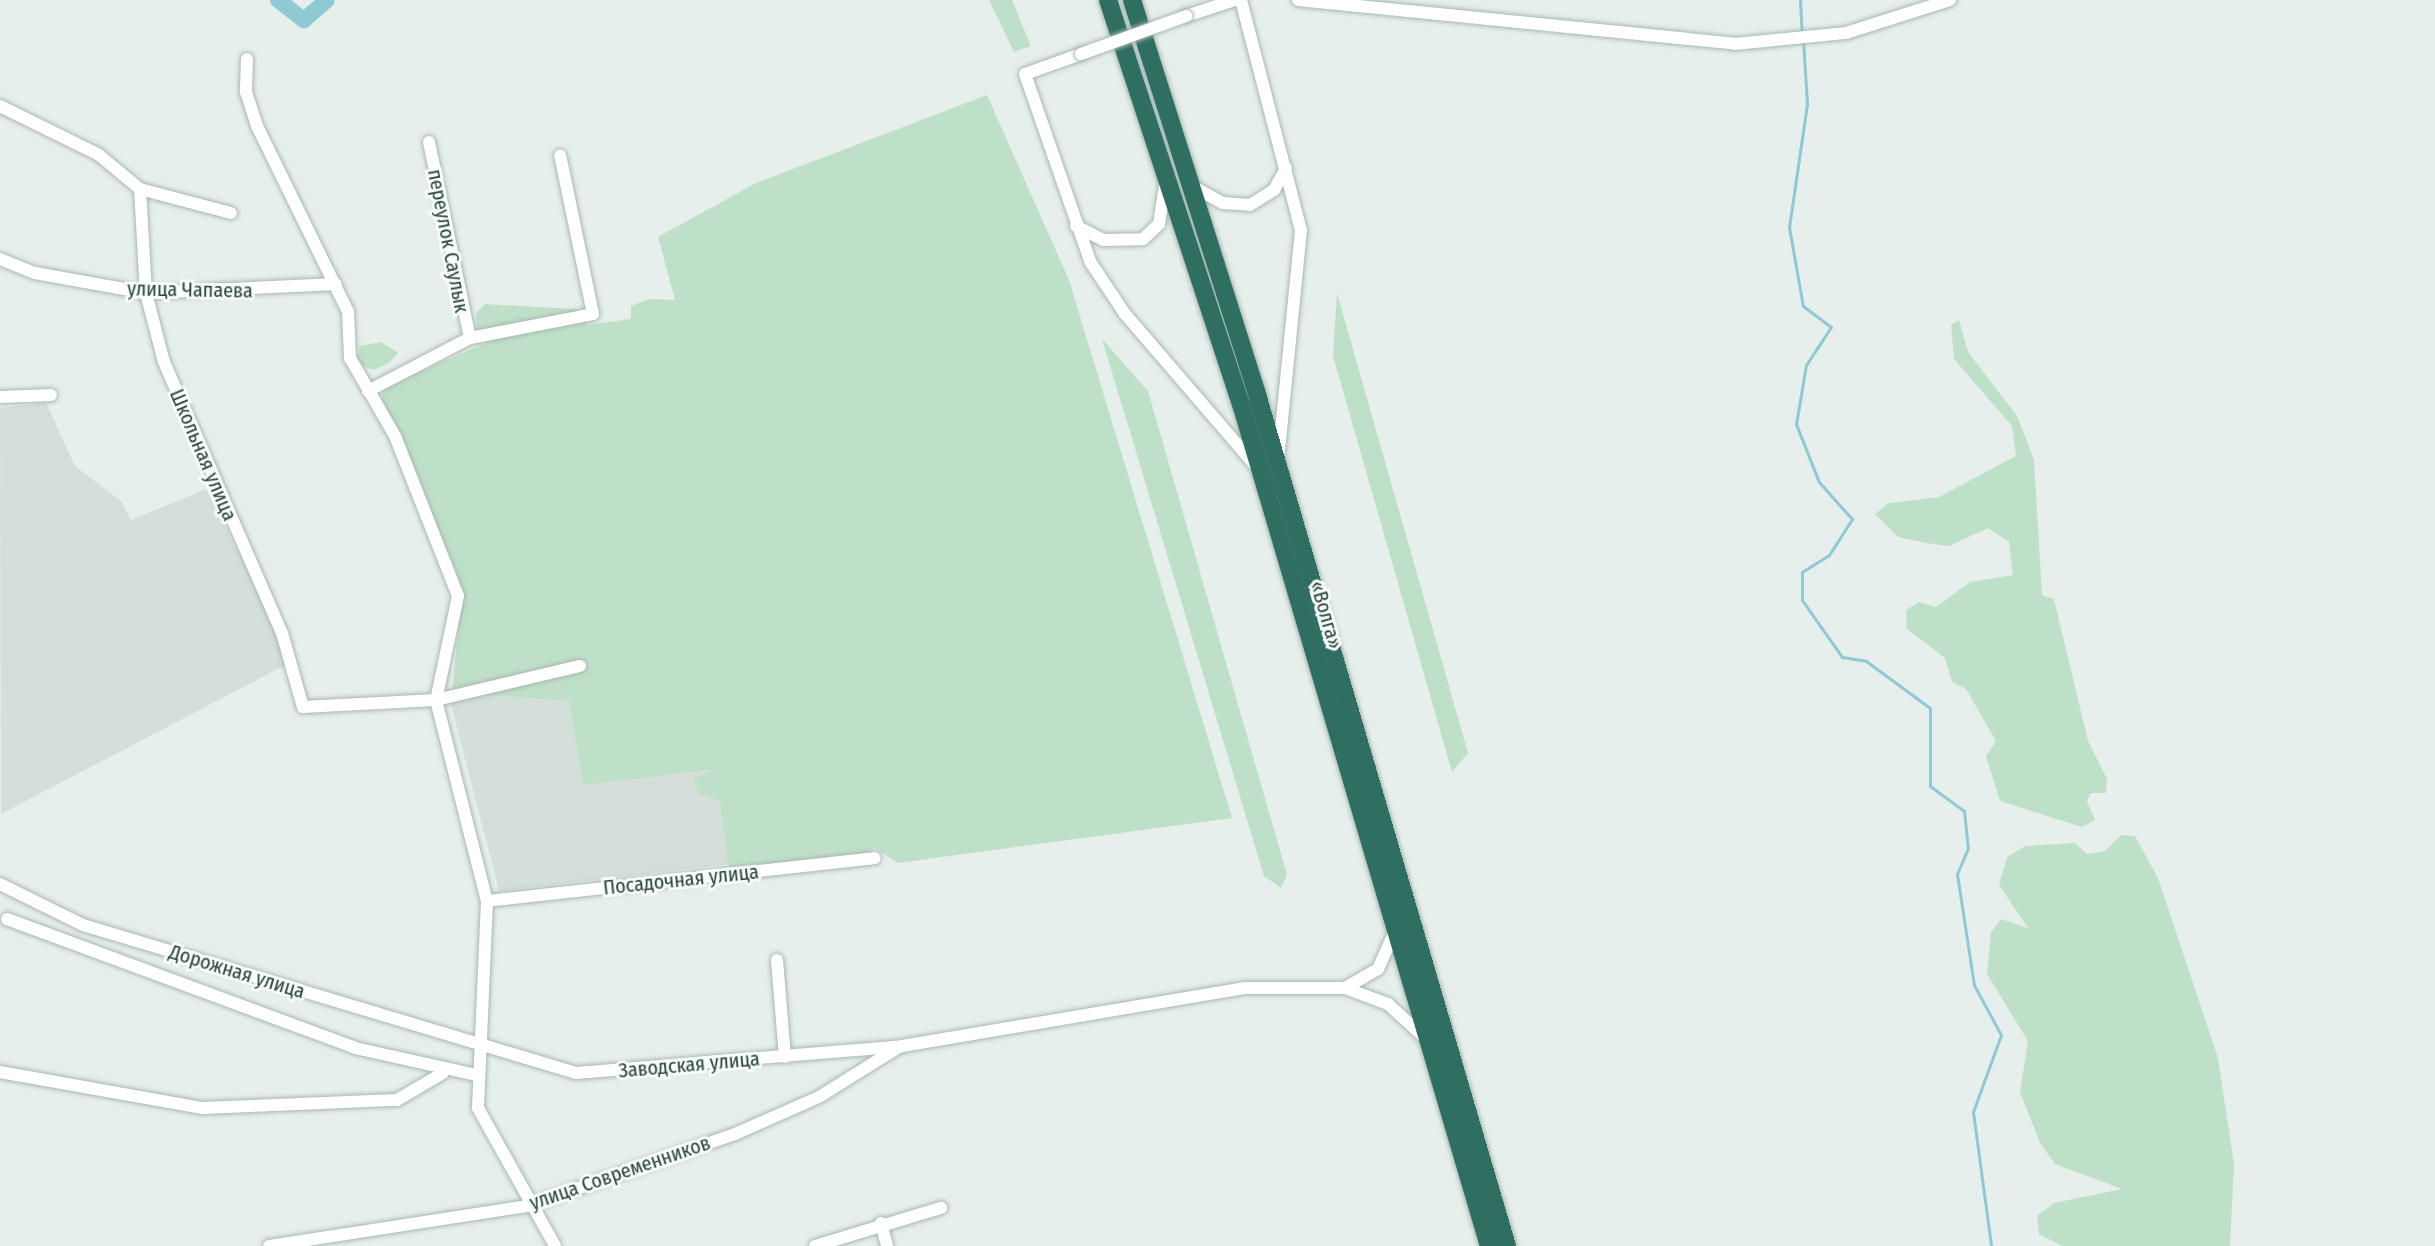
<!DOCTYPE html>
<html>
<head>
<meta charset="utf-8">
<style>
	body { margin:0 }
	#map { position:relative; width:2435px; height:1246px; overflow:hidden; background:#e6efeb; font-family:"Fira Sans Condensed",sans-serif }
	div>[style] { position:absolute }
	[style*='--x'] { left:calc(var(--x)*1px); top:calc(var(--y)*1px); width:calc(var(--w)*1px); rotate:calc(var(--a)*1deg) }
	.built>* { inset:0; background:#d4dfda }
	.green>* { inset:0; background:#bfe0c8 }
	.stream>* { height:3px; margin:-1.5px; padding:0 1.5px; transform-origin:1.5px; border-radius:1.5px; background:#8ec9d4 }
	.river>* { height:16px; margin:-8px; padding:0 8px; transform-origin:8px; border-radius:8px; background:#8ec9d4 }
	.roads { filter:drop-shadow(0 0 2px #a8b8b2) drop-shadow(0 0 2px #a8b8b2) }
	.minor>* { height:12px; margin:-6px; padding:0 6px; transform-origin:6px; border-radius:6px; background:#fff }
	.highway>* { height:18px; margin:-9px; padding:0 9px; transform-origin:9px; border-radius:9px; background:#2f6f62 }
	.bridges { filter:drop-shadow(0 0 2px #a8b8b2) drop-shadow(0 0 2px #a8b8b2) }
	.minor-bridge>* { height:12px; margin:-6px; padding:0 6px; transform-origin:6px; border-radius:6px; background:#fff }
	span { translate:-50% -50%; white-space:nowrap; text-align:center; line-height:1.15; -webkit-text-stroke:6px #f7fbf9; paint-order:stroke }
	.street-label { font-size:20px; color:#24423a }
</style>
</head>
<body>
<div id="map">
	<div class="built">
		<i style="clip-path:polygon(46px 403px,75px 466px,121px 501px,131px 520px,206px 489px,293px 661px,1px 814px,0 408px)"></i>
		<i style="clip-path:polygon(667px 605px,732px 792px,738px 863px,499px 891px,450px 701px)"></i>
	</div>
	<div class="green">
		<i style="clip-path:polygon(989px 0,1012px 0,1031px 46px,1014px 52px)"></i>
		<i style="clip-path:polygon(987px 95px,1069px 280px,1232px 818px,898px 863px,874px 848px,864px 855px,729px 868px,720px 801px,698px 793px,693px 779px,715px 769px,583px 785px,569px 701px,452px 692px,462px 592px,382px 402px,383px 388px,506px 334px,553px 328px,477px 331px,476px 313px,485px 304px,575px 309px,588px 316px,586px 325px,631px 319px,631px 306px,649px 299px,675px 300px,658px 237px,756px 183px)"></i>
		<i style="clip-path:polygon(1337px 293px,1468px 753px,1452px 772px,1333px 356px)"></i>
		<i style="clip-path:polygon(1959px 320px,1968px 352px,2017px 416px,2034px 460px,2042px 595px,2054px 599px,2088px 741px,2107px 779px,2106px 793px,2091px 793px,2087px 801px,2095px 820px,2082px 827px,2000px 801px,1986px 756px,1996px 741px,1966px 689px,1952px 682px,1945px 658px,1907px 629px,1906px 610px,1919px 602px,1936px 607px,1970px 582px,2013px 575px,2009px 542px,1988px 528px,1949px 546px,1926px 543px,1898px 537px,1875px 514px,1889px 503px,1939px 497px,2016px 456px,2012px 426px,1954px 359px,1951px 325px)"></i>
		<i style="clip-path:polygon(1102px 339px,1148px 391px,1287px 875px,1281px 888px,1264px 876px)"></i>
		<i style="clip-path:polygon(381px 342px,398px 353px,389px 363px,374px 370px,356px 364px,360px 346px)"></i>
		<i style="clip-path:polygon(2121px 835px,2135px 836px,2158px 878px,2218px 1058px,2234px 1164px,2230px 1246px,2062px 1246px,2039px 1234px,2037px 1216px,2054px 1203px,2122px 1189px,2055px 1164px,2040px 1143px,2020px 1092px,2028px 1041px,1987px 974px,1991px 932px,2001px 919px,2028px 928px,1999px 885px,2007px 857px,2025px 846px,2075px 843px,2087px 854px,2105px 851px)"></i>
	</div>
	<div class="stream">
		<i style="--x:1800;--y:0;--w:33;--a:87"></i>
		<i style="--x:1803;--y:40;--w:64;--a:86.4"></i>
		<i style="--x:1807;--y:104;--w:124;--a:98.3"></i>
		<i style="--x:1789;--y:227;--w:80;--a:80"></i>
		<i style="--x:1803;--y:306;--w:35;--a:37"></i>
		<i style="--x:1831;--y:327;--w:45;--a:123.3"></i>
		<i style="--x:1806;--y:365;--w:60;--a:99.6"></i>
		<i style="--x:1796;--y:424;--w:62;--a:68.4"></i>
		<i style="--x:1819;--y:482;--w:50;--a:48.3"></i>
		<i style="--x:1852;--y:519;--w:43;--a:122.6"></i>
		<i style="--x:1829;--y:555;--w:32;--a:148"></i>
		<i style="--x:1802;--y:572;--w:28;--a:90"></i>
		<i style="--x:1802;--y:600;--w:70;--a:54.9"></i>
		<i style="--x:1842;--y:657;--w:24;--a:9"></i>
		<i style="--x:1866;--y:661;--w:79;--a:36.3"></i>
		<i style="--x:1930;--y:708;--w:78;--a:90"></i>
		<i style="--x:1930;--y:786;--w:42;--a:36.3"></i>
		<i style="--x:1964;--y:811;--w:37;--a:84"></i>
		<i style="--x:1968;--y:848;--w:28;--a:113"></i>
		<i style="--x:1957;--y:874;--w:112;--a:81.3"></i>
		<i style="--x:1974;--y:985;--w:57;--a:61.6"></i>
		<i style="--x:2001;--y:1035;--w:82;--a:110"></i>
		<i style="--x:1973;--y:1112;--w:135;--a:82.3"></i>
	</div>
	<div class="river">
		<i style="--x:278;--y:0;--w:33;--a:38"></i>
		<i style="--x:304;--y:20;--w:30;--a:-41"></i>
	</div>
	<div class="roads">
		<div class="minor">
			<i style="--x:1241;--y:0;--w:238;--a:75.4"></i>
			<i style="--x:1301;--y:230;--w:223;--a:95.7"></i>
			<i style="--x:1298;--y:0;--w:439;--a:5.7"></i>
			<i style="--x:1735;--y:44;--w:112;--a:-5.7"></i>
			<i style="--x:1846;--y:33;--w:109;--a:-17.6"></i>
			<i style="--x:1186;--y:16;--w:52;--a:-18.1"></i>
			<i style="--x:1081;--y:54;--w:59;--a:160.3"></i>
			<i style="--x:1025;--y:74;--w:200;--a:70.8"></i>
			<i style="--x:1091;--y:263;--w:61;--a:56.3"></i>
			<i style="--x:1125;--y:314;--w:199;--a:49.3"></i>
			<i style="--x:247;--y:59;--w:33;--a:92"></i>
			<i style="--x:246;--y:92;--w:38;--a:72"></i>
			<i style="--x:258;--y:128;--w:205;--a:63.9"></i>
			<i style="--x:348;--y:312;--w:46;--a:87.5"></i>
			<i style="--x:350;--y:358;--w:90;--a:60"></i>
			<i style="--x:395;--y:436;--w:172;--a:68.5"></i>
			<i style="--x:458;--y:596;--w:106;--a:101.9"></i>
			<i style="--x:436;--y:700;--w:207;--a:75.8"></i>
			<i style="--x:487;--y:901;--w:207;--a:92.5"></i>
			<i style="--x:478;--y:1108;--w:158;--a:60.8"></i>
			<i style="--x:0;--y:106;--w:110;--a:26.3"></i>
			<i style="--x:99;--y:155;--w:53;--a:39.7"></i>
			<i style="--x:140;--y:189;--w:104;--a:86.7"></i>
			<i style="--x:146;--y:293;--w:71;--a:75.4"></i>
			<i style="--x:164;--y:362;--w:296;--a:66.5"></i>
			<i style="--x:282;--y:633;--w:77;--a:74.2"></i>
			<i style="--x:303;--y:707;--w:133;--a:-3"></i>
			<i style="--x:436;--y:700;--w:148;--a:-13.3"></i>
			<i style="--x:429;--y:142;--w:200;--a:78.2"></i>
			<i style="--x:1192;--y:186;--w:35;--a:29"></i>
			<i style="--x:1223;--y:203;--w:27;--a:4"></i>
			<i style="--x:1250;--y:205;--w:28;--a:-32"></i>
			<i style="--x:1274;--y:190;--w:25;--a:-61"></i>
			<i style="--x:140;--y:189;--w:94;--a:14.8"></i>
			<i style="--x:1076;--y:226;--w:31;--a:27"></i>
			<i style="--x:1104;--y:240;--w:39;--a:-1"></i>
			<i style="--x:1143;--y:239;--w:22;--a:-43"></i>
			<i style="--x:1159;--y:224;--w:36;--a:-81"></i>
			<i style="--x:0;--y:259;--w:38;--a:22"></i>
			<i style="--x:35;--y:273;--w:113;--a:10.2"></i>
			<i style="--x:146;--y:293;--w:190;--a:-2.7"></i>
			<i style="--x:368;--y:391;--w:115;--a:-27.5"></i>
			<i style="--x:470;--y:338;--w:125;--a:-11"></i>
			<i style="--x:593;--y:314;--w:162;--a:-101.7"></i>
			<i style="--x:0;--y:397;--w:51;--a:-2.2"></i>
			<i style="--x:0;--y:884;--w:93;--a:26.3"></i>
			<i style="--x:83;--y:925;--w:515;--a:16.71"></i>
			<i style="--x:576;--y:1073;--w:327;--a:-4.7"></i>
			<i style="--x:902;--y:1046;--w:347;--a:-9.6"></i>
			<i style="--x:1244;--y:988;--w:101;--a:0"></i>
			<i style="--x:1345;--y:988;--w:46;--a:20.4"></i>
			<i style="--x:1388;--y:1004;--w:49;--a:42.5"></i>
			<i style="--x:487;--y:901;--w:390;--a:-6.3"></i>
			<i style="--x:7;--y:919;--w:371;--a:20.3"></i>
			<i style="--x:355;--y:1048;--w:125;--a:12.5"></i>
			<i style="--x:777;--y:960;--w:97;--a:85.3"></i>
			<i style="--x:1345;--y:988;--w:38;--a:-30"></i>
			<i style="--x:1378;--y:969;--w:42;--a:-65.9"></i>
			<i style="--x:0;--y:1072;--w:206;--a:10.1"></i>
			<i style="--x:203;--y:1108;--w:194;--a:-2.4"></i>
			<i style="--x:397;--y:1100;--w:53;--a:-30.4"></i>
			<i style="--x:881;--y:1223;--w:24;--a:75"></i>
			<i style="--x:269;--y:1246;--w:261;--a:-8.8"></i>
			<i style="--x:527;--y:1206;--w:220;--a:-19.1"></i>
			<i style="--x:735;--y:1134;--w:92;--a:-23.8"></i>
			<i style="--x:819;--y:1097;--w:94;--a:-32"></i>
			<i style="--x:815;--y:1246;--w:132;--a:-16.8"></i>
		</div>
		<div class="highway">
			<i style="--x:1108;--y:0;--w:425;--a:71.8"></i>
			<i style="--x:1241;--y:404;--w:878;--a:73.59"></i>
			<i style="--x:1132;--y:0;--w:417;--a:72.4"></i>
			<i style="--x:1258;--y:398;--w:884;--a:73.64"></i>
		</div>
	</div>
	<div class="bridges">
		<div class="minor-bridge">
			<i style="--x:1081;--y:54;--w:112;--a:-19.9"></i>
		</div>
	</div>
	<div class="street-label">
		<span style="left:448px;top:241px;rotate:79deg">переулок Саулык</span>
		<span style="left:190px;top:290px;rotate:1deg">улица Чапаева</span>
		<span style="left:203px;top:455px;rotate:67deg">Школьная улица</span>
		<span style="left:1326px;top:615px;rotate:74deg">«Волга»</span>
		<span style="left:681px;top:880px;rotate:-6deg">Посадочная улица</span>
		<span style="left:237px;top:972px;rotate:17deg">Дорожная улица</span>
		<span style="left:689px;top:1065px;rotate:-5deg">Заводская улица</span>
		<span style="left:620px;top:1173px;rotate:-19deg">улица Современников</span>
	</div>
</div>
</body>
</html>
